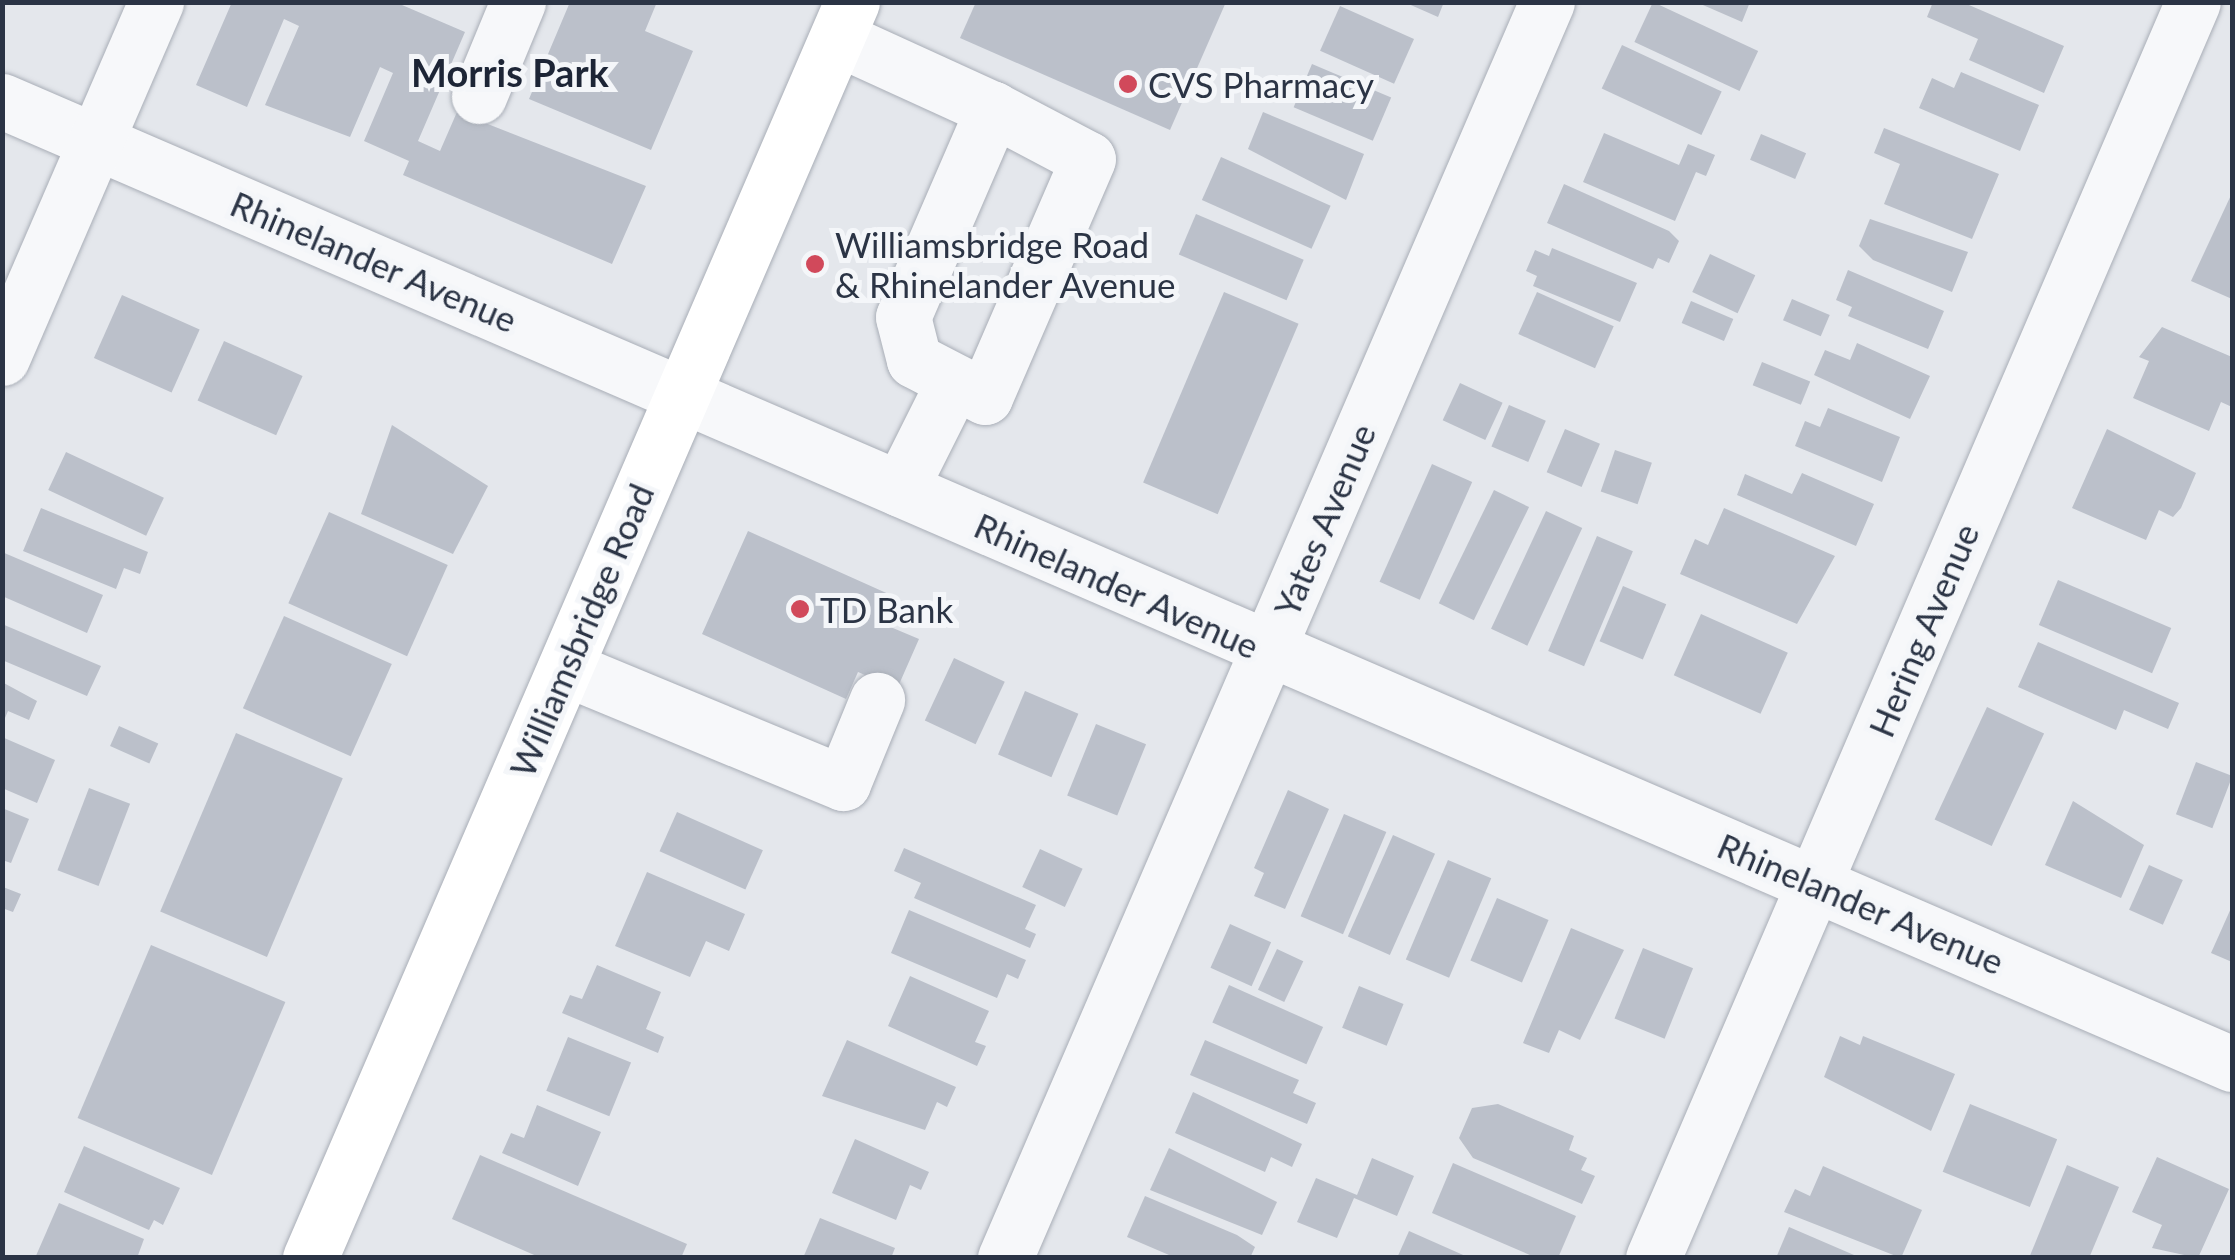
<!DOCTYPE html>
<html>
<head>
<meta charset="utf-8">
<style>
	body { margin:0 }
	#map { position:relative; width:2235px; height:1260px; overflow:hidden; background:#e4e7ec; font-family:Lato,sans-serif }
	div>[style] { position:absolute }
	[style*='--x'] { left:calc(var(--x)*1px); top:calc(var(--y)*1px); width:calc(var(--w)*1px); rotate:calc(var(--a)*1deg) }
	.building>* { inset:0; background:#bbc0ca; transform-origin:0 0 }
	.roads { filter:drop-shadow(0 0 2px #a9aeb7) drop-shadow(0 0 2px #a9aeb7) }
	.minor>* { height:55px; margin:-27.5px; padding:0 27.5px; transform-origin:27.5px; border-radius:27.5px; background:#f7f8fa }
	.major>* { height:55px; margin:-27.5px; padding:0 27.5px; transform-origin:27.5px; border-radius:27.5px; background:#fff }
	.dots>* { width:28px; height:28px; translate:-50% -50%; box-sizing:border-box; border:5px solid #f4f6f9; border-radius:50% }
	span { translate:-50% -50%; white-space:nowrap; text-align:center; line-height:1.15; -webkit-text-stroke:10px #f4f6f9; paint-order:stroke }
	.poi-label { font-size:35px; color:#2b3445 }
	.left { translate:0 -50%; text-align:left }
	.street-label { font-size:35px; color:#2b3445 }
	.neighbourhood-label { font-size:38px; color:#1d2536; font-weight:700 }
	.frame { position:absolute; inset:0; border:5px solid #2b3445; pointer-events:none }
</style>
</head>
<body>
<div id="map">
	<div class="building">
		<i style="clip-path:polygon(232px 2px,395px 2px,465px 32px,418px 141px,440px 151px,457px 112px,646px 186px,612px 264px,403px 175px,409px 161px,364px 141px,393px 73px,380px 67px,350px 137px,265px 105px,299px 26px,284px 19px,247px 107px,196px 85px)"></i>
		<i style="clip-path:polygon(570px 2px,657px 2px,645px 31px,693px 51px,651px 150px,529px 99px)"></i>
		<i style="clip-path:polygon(976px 2px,1226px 2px,1170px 130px,960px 38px)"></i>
		<i style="clip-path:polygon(1404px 2px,1444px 2px,1438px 17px)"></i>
		<i style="left:1653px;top:2px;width:116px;height:44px;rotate:25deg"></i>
		<i style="clip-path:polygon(1696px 2px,1750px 2px,1742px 22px)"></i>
		<i style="clip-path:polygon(1933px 2px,1962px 2px,2064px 46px,2044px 93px,1969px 60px,1978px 39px,1927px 17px)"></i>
		<i style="left:1340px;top:6px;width:81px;height:49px;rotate:24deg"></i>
		<i style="left:1622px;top:45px;width:110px;height:48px;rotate:25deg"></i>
		<i style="left:1312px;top:64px;width:86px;height:47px;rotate:23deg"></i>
		<i style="clip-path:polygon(1961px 72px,2039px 105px,2020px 151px,1919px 108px,1932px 78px,1954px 88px)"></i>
		<i style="clip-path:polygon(1263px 112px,1364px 154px,1346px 200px,1248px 149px)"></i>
		<i style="clip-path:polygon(1884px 128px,1999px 174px,1972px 239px,1884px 204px,1900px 164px,1874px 153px)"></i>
		<i style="clip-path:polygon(1604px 133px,1679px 165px,1688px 144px,1715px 155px,1706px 176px,1696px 172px,1675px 221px,1583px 182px)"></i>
		<i style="left:1761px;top:134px;width:49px;height:28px;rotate:23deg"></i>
		<i style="left:1221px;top:157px;width:120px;height:47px;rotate:24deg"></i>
		<i style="clip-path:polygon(1564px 184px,1669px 231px,1679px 241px,1669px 263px,1658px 258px,1653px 269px,1547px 223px)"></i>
		<i style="clip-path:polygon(2232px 193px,2232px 299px,2191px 281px)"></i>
		<i style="left:1196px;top:214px;width:117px;height:44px;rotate:23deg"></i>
		<i style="clip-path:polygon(1870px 219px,1968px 252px,1952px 292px,1873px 260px,1859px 246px)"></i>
		<i style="clip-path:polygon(1552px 248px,1637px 283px,1620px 322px,1533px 286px,1537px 276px,1526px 271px,1535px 250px,1549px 256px)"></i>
		<i style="left:1710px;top:254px;width:50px;height:42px;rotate:25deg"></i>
		<i style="clip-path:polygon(1848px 270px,1944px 311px,1928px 349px,1848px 316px,1852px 307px,1836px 300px)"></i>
		<i style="left:1224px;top:292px;width:81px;height:207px;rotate:23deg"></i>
		<i style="left:1537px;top:292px;width:84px;height:46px;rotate:24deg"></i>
		<i style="left:122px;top:295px;width:85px;height:69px;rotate:24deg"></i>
		<i style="left:1792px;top:299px;width:41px;height:23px;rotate:23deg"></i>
		<i style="left:1691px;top:301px;width:46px;height:24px;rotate:23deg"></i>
		<i style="clip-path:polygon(2162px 327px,2232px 357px,2232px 407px,2221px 402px,2209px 431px,2133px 398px,2149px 361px,2139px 357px)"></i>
		<i style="left:224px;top:341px;width:86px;height:65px;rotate:24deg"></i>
		<i style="clip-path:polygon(1857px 343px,1930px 376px,1910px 419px,1814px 375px,1825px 350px,1850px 360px)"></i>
		<i style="left:1762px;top:362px;width:52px;height:25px;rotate:22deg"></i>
		<i style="left:1460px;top:383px;width:47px;height:41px;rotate:25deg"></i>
		<i style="left:1509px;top:405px;width:40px;height:45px;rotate:23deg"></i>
		<i style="clip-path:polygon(1828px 408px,1900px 437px,1882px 482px,1795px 446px,1805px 421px,1820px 427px)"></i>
		<i style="clip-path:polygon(392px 425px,488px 486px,453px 554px,361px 514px)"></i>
		<i style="left:1565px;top:429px;width:38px;height:47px;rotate:23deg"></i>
		<i style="clip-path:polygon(2107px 429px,2196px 473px,2181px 508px,2173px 517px,2159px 510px,2146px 540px,2072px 508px)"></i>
		<i style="left:1615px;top:450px;width:39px;height:44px;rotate:19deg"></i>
		<i style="left:66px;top:452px;width:108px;height:42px;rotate:25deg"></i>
		<i style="left:1432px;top:464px;width:44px;height:129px;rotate:24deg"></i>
		<i style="clip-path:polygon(1802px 473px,1874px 504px,1856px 546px,1737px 495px,1745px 474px,1792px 494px)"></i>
		<i style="left:1494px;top:490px;width:39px;height:126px;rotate:26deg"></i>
		<i style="clip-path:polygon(41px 508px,148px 552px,140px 574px,124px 568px,116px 589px,23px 551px)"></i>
		<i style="clip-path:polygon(1724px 508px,1835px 556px,1797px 624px,1680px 574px,1695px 539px,1708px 545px)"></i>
		<i style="left:1546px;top:511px;width:40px;height:130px;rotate:25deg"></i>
		<i style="left:329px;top:512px;width:130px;height:100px;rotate:24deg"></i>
		<i style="clip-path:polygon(748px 531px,893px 596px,881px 623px,919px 639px,897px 689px,858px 672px,846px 699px,702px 634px)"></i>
		<i style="left:1597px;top:536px;width:39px;height:125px;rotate:23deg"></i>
		<i style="clip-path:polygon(2px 552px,103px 595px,87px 633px,2px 596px)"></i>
		<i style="left:2058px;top:580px;width:123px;height:49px;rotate:23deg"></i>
		<i style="left:1623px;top:586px;width:47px;height:60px;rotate:23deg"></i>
		<i style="left:1701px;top:614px;width:95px;height:67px;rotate:24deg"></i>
		<i style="left:284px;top:616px;width:118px;height:101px;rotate:24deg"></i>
		<i style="clip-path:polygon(2px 624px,101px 666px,87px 696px,2px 660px)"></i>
		<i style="clip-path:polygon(2038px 642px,2179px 703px,2168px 729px,2124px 710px,2116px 730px,2018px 687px)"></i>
		<i style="left:954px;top:658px;width:56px;height:69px;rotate:25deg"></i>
		<i style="clip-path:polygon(2px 682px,37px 701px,29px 720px,8px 711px,2px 725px)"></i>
		<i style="left:1025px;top:691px;width:58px;height:69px;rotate:23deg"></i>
		<i style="left:1987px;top:707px;width:63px;height:124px;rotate:25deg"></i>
		<i style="left:1096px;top:724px;width:54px;height:77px;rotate:22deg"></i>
		<i style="left:119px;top:726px;width:43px;height:22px;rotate:24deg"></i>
		<i style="left:236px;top:733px;width:116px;height:194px;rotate:23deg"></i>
		<i style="clip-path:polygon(2px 737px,55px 760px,37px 803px,2px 788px)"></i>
		<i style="left:2196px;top:762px;width:39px;height:56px;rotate:21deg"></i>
		<i style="left:89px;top:788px;width:44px;height:88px;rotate:21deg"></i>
		<i style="clip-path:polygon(1288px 790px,1329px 809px,1285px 909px,1254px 896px,1264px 873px,1254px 868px)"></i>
		<i style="clip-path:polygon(2073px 801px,2144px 845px,2121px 898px,2045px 865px)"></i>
		<i style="clip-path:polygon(2px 808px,29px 819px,11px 863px,2px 860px)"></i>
		<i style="left:677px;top:812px;width:94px;height:43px;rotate:24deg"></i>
		<i style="left:1344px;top:814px;width:46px;height:111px;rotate:23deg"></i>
		<i style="left:1393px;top:835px;width:46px;height:111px;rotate:24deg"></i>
		<i style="clip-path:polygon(904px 848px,1036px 905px,1025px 929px,1036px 934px,1030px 948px,914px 898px,921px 883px,894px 871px)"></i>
		<i style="left:1040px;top:849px;width:47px;height:42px;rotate:25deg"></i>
		<i style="left:1448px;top:860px;width:47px;height:108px;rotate:23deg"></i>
		<i style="left:2149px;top:865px;width:37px;height:49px;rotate:24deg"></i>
		<i style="clip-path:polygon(647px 872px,745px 914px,729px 951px,706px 941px,690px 977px,615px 946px)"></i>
		<i style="clip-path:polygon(2px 873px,3px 887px,21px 894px,13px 912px,2px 908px)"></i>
		<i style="left:1497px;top:898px;width:56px;height:68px;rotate:23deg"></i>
		<i style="clip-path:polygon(2232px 906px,2232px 962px,2211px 953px)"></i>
		<i style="clip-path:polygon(909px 910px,1026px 960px,1018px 979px,1007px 974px,997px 998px,891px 953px)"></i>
		<i style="left:1230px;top:924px;width:45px;height:48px;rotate:24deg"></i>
		<i style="clip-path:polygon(1571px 928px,1624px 950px,1580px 1040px,1559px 1030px,1549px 1053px,1523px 1043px)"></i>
		<i style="left:151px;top:945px;width:146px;height:188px;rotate:23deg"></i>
		<i style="left:1643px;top:948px;width:54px;height:76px;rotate:22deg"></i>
		<i style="left:1277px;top:949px;width:29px;height:45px;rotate:25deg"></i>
		<i style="clip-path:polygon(597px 965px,661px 992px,646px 1029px,664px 1037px,658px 1053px,562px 1013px,570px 995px,582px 999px)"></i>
		<i style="clip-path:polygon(910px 976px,989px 1011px,975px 1042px,986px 1046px,977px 1066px,888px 1026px)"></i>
		<i style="left:1229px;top:985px;width:103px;height:41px;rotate:24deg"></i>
		<i style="left:1359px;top:986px;width:48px;height:45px;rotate:22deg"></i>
		<i style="clip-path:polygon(1840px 1036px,1860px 1045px,1863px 1036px,1955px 1074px,1931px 1131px,1824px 1077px)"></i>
		<i style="left:568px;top:1037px;width:68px;height:58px;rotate:22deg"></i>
		<i style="clip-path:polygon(847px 1040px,956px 1087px,947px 1107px,937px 1102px,925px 1130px,822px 1096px)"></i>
		<i style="clip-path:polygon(1205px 1040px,1299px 1080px,1293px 1093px,1316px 1103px,1307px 1124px,1190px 1075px)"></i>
		<i style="clip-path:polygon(1193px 1092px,1302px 1144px,1292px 1167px,1271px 1157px,1265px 1172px,1175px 1133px)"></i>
		<i style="clip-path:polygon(1498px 1104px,1574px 1136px,1569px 1150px,1587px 1158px,1581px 1170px,1595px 1176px,1582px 1204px,1473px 1158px,1459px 1138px,1472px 1108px)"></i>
		<i style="left:1970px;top:1104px;width:94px;height:73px;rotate:22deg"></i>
		<i style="clip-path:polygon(537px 1105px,601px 1132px,578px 1186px,502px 1153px,511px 1133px,524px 1138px)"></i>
		<i style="clip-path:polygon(855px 1139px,929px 1172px,921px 1190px,910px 1185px,896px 1220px,832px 1193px)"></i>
		<i style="clip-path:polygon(84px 1146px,180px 1188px,163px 1225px,154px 1220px,149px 1230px,64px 1192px)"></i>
		<i style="clip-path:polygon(1169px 1148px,1277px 1202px,1262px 1235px,1150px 1190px)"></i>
		<i style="clip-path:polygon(480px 1155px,687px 1244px,681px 1258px,541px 1258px,452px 1219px)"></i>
		<i style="clip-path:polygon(2157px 1157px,2229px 1189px,2198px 1258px,2152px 1248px,2162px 1225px,2132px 1212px)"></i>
		<i style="clip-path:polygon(1372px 1158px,1414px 1176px,1397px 1216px,1354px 1198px,1337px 1238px,1297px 1222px,1316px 1178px,1357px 1195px)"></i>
		<i style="clip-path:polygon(1453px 1163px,1576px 1216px,1558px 1258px,1537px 1258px,1432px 1213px)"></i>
		<i style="clip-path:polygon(2067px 1165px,2119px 1187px,2089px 1258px,2029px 1258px)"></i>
		<i style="clip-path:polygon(1823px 1166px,1922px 1210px,1901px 1258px,1784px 1212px,1795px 1189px,1810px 1196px)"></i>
		<i style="clip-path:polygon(1145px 1196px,1237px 1235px,1255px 1247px,1250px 1258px,1176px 1258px,1127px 1237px)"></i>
		<i style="clip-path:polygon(59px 1203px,144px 1239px,137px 1258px,35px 1258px)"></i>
		<i style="clip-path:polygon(820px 1218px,895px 1248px,891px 1258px,803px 1258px)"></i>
		<i style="clip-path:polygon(1789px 1227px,1861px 1258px,1776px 1258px)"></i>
		<i style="clip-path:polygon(1409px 1231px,1470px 1258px,1397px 1258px)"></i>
	</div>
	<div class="roads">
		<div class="minor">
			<i style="--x:837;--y:38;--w:171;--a:24.5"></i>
			<i style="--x:993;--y:109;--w:107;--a:27.8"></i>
			<i style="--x:1088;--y:159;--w:259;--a:113.4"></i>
			<i style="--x:985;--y:397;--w:80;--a:-152.5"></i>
			<i style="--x:914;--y:360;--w:44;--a:-104.3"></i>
			<i style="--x:903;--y:317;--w:227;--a:-66.6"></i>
			<i style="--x:479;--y:96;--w:102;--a:-67.5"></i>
			<i style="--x:2;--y:101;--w:2429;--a:23.36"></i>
			<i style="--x:2;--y:358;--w:388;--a:-66.6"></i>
			<i style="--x:900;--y:489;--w:119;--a:-63.4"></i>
			<i style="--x:565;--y:668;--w:301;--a:22.5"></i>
			<i style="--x:843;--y:783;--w:90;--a:-67.7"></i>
			<i style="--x:1005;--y:1258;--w:1368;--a:-66.66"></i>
			<i style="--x:1653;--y:1258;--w:1367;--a:-66.74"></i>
		</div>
		<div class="major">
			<i style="--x:310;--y:1258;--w:1368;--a:-66.66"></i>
		</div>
	</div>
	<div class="dots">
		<i style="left:1128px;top:84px;background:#d1495b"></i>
		<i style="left:815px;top:264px;background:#d1495b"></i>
		<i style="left:800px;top:609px;background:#d1495b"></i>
	</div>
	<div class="poi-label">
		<span class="left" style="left:1148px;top:84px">CVS Pharmacy</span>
		<span class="left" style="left:835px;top:264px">Williamsbridge Road<br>&amp; Rhinelander Avenue</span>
		<span class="left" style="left:820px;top:609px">TD Bank</span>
	</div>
	<div class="street-label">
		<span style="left:374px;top:261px;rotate:23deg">Rhinelander Avenue</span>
		<span style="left:1324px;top:520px;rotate:-67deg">Yates Avenue</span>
		<span style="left:1117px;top:585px;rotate:24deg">Rhinelander Avenue</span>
		<span style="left:581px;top:630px;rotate:-67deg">Williamsbridge Road</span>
		<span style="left:1923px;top:630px;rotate:-67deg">Hering Avenue</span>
		<span style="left:1861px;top:903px;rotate:23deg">Rhinelander Avenue</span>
	</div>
	<div class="neighbourhood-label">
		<span style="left:510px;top:73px">Morris Park</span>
	</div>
	<div class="frame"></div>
</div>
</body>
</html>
